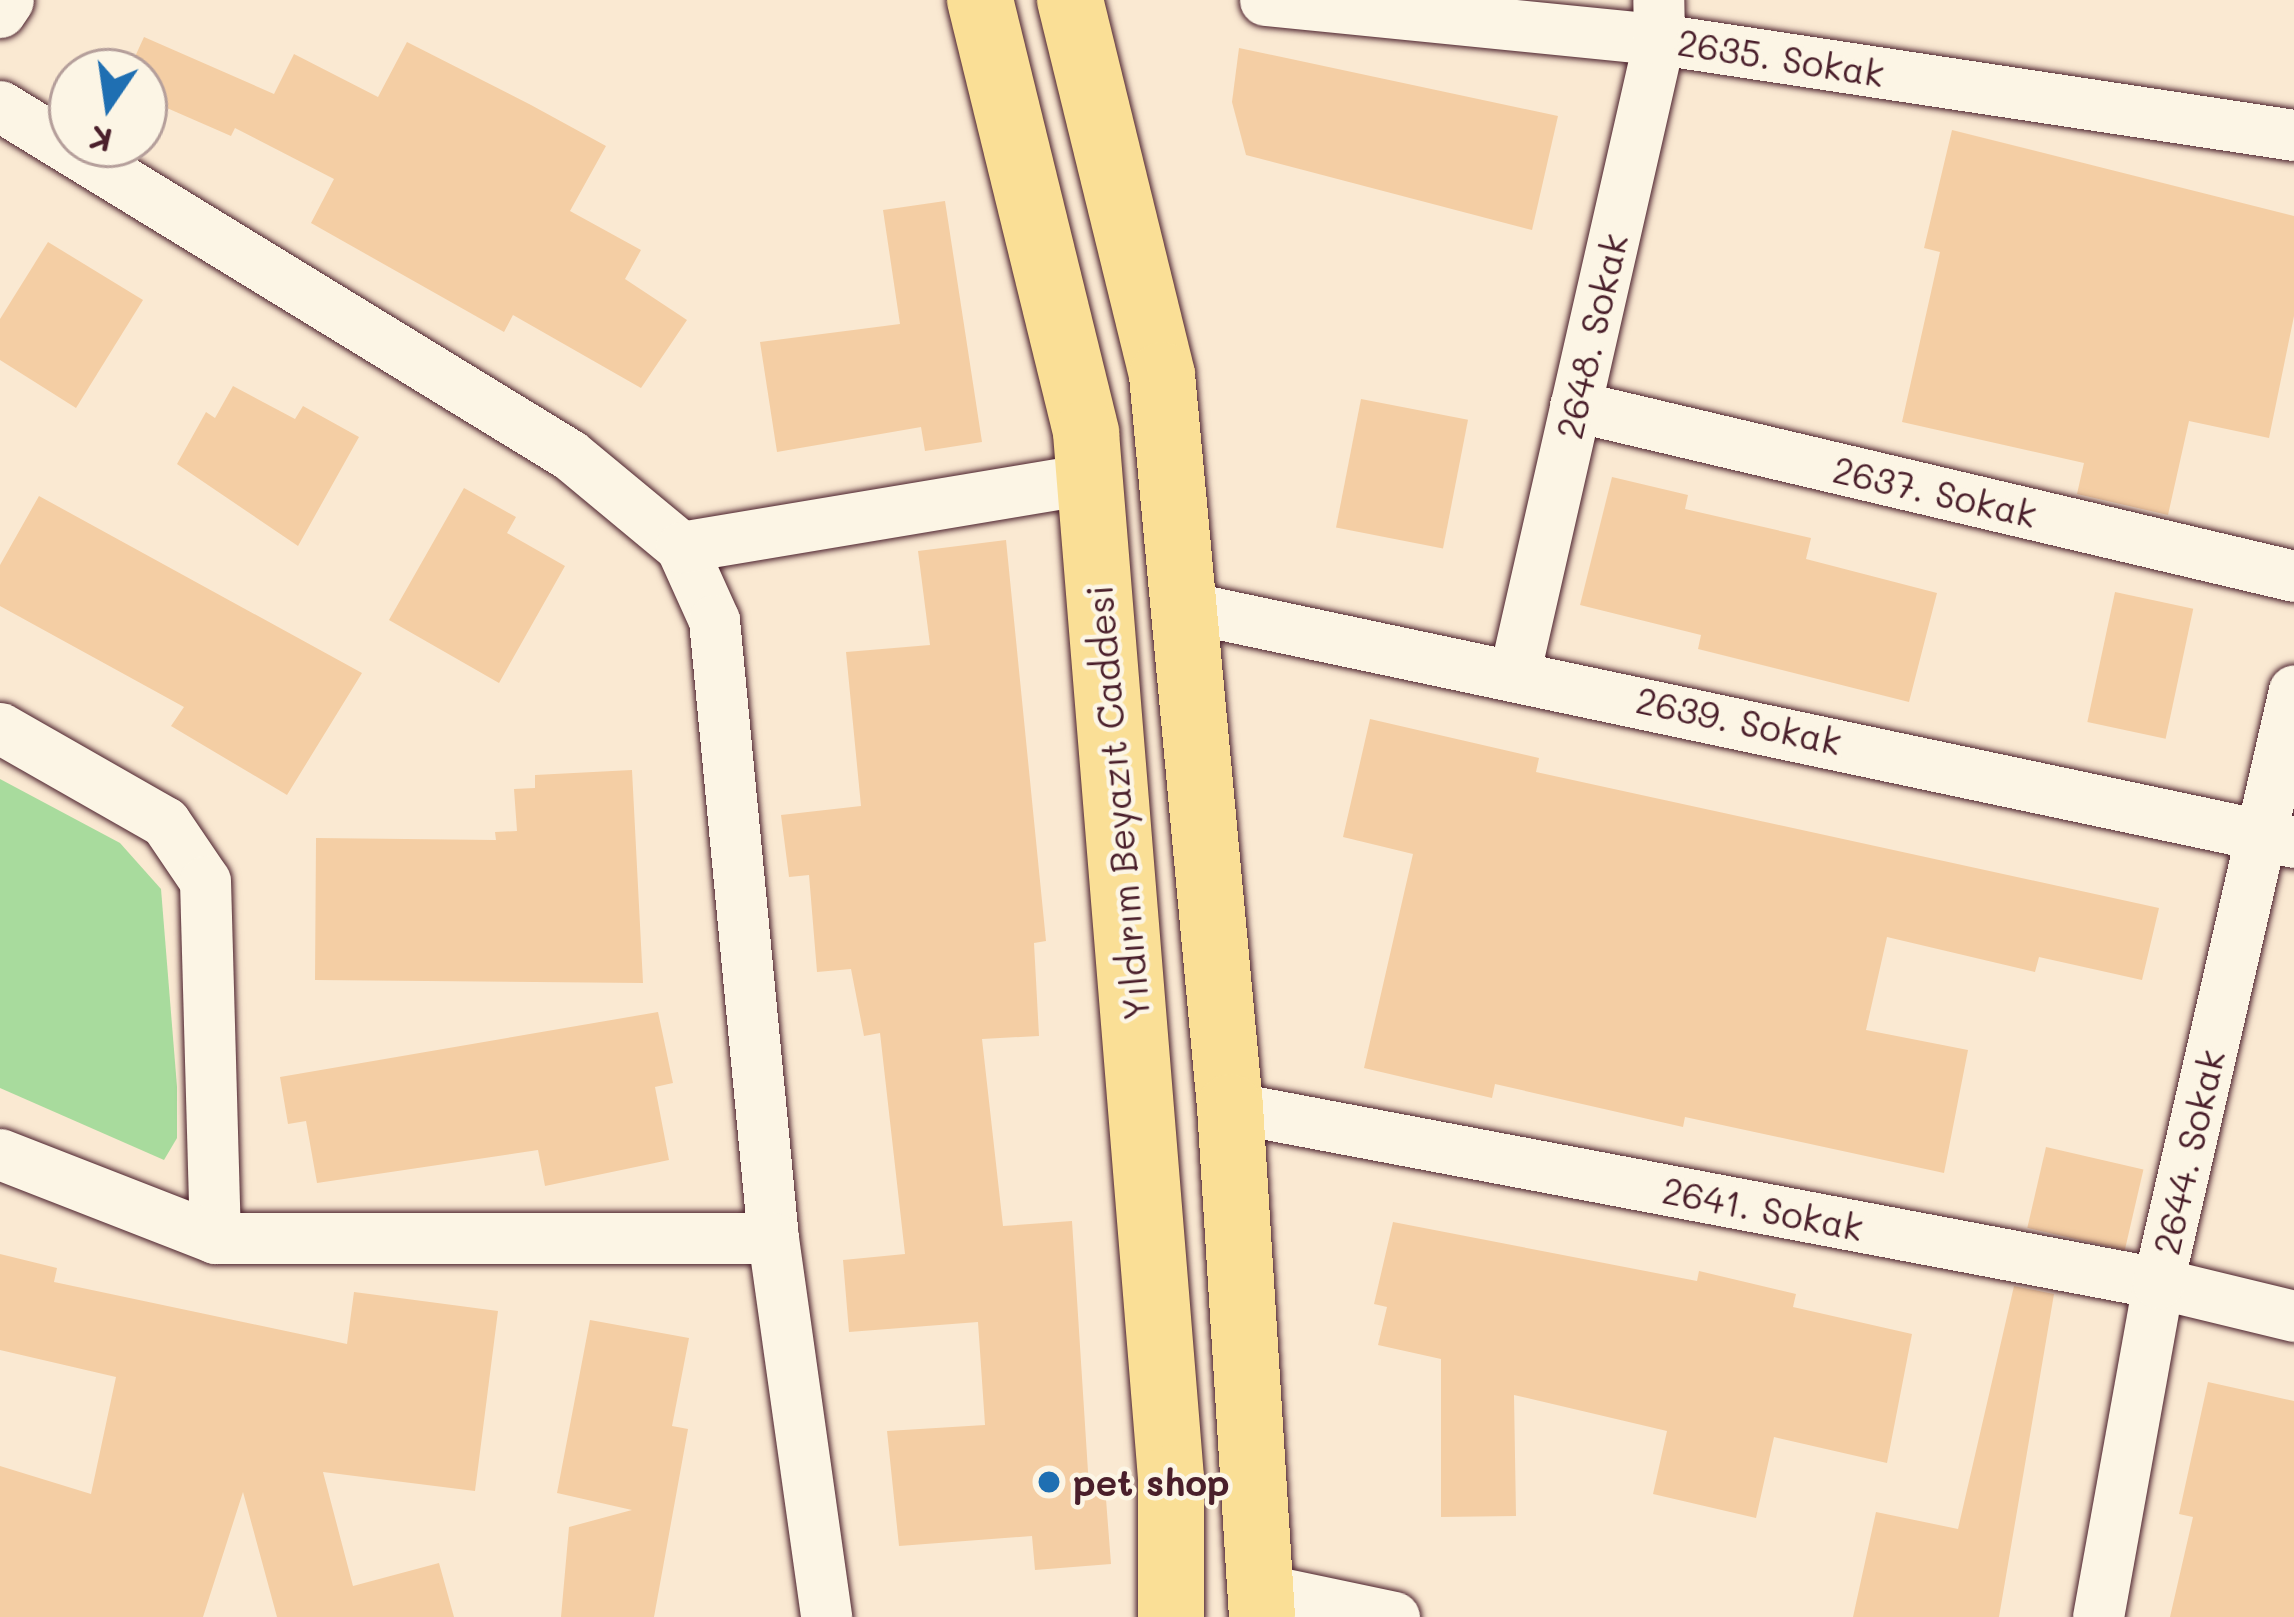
<!DOCTYPE html>
<html>
<head>
<meta charset="utf-8">
<style>
	body { margin:0 }
	#map { position:relative; width:2294px; height:1617px; overflow:hidden; background:#fae9d2; font-family:Mali,sans-serif }
	div>[style] { position:absolute }
	[style*='--x'] { left:calc(var(--x)*1px); top:calc(var(--y)*1px); width:calc(var(--w)*1px); rotate:calc(var(--a)*1deg) }
	.green>* { inset:0; background:#a8db9d }
	.building>* { inset:0; background:#f4cea4; transform-origin:0 0 }
	.roads { filter:drop-shadow(0 0 3px #4a1f2b) drop-shadow(0 0 3px #4a1f2b) }
	.street>* { height:51px; margin:-25.5px; padding:0 25.5px; transform-origin:25.5px; border-radius:25.5px; background:#fcf5e5 }
	.primary>* { height:66px; margin:-33px; padding:0 33px; transform-origin:33px; border-radius:33px; background:#fadf96 }
	.dots>* { width:33px; height:33px; translate:-50% -50%; box-sizing:border-box; border:6px solid #fcf5e5; border-radius:50% }
	span { translate:-50% -50%; white-space:nowrap; text-align:center; line-height:1.15; -webkit-text-stroke:9px #fcf5e5; paint-order:stroke }
	.street-label { font-size:36px; color:#4a1f2b }
	.poi-label { font-size:36px; color:#4a1f2b; font-weight:700 }
	.left { translate:0 -50%; text-align:left }
	.north { position:absolute; left:48px; top:48px; width:120px; height:120px; box-sizing:border-box; background:#fcf5e5; border:3px solid #b59f9b; border-radius:50%; rotate:193deg; font-size:33px; font-weight:700; line-height:48px; text-align:center; color:#4a1f2b }
	.north::after { content:''; display:block; margin:auto; width:42px; height:54px; background:#1f6fb2; clip-path:polygon(50% 0,100% 100%,50% 72%,0 100%) }
</style>
</head>
<body>
<div id="map">
	<div class="green">
		<i style="clip-path:polygon(0 779px,120px 843px,161px 889px,177px 1087px,177px 1138px,164px 1160px,0 1088px)"></i>
	</div>
	<div class="building">
		<i style="clip-path:polygon(144px 37px,274px 94px,294px 54px,378px 97px,407px 42px,531px 105px,606px 146px,570px 211px,641px 250px,625px 279px,687px 320px,641px 388px,513px 315px,504px 332px,311px 223px,334px 179px,235px 128px,231px 136px,144px 98px,144px 72px,128px 72px)"></i>
		<i style="clip-path:polygon(1239px 48px,1558px 116px,1532px 230px,1246px 155px,1232px 102px)"></i>
		<i style="clip-path:polygon(1952px 130px,2294px 216px,2294px 316px,2269px 438px,2189px 421px,2168px 515px,2077px 494px,2084px 463px,1902px 422px,1940px 252px,1924px 248px)"></i>
		<i style="clip-path:polygon(945px 201px,982px 442px,925px 451px,921px 427px,777px 452px,760px 342px,900px 324px,883px 210px)"></i>
		<i style="clip-path:polygon(48px 242px,143px 300px,76px 408px,0 360px,0 319px)"></i>
		<i style="clip-path:polygon(233px 386px,295px 419px,303px 406px,359px 437px,298px 546px,177px 464px,206px 412px,215px 418px)"></i>
		<i style="left:1361px;top:399px;width:109px;height:131px;rotate:11deg"></i>
		<i style="clip-path:polygon(1612px 477px,1688px 495px,1685px 509px,1811px 538px,1806px 559px,1937px 593px,1909px 702px,1698px 649px,1701px 635px,1580px 605px)"></i>
		<i style="clip-path:polygon(464px 488px,516px 517px,507px 533px,565px 566px,499px 683px,389px 620px)"></i>
		<i style="clip-path:polygon(39px 496px,362px 673px,287px 795px,171px 726px,184px 707px,0 606px,0 565px)"></i>
		<i style="clip-path:polygon(1006px 540px,1046px 941px,1034px 943px,1039px 1036px,982px 1039px,1003px 1226px,1072px 1221px,1089px 1487px,1105px 1486px,1111px 1564px,1035px 1570px,1032px 1536px,899px 1546px,887px 1431px,985px 1425px,978px 1322px,849px 1332px,843px 1260px,905px 1254px,880px 1033px,864px 1036px,851px 969px,817px 972px,809px 875px,789px 877px,781px 815px,861px 806px,846px 652px,930px 645px,918px 551px)"></i>
		<i style="left:2115px;top:592px;width:80px;height:133px;rotate:12deg"></i>
		<i style="clip-path:polygon(1370px 719px,1539px 758px,1536px 772px,2159px 908px,2142px 980px,2039px 957px,2035px 972px,1887px 937px,1866px 1030px,1968px 1050px,1944px 1173px,1685px 1117px,1683px 1127px,1495px 1084px,1492px 1098px,1364px 1068px,1413px 854px,1343px 837px)"></i>
		<i style="clip-path:polygon(632px 770px,643px 983px,315px 980px,316px 838px,496px 840px,495px 832px,517px 831px,514px 789px,535px 788px,535px 775px)"></i>
		<i style="clip-path:polygon(658px 1012px,673px 1083px,655px 1087px,669px 1160px,545px 1186px,538px 1150px,317px 1183px,306px 1121px,288px 1124px,280px 1077px)"></i>
		<i style="left:2046px;top:1147px;width:100px;height:83px;rotate:13deg"></i>
		<i style="clip-path:polygon(1393px 1222px,1697px 1281px,1699px 1271px,1796px 1294px,1793px 1307px,1912px 1334px,1887px 1463px,1774px 1437px,1756px 1518px,1653px 1494px,1667px 1431px,1514px 1395px,1516px 1516px,1441px 1517px,1441px 1359px,1378px 1345px,1387px 1307px,1374px 1304px)"></i>
		<i style="clip-path:polygon(0 1254px,57px 1268px,54px 1282px,347px 1344px,354px 1292px,498px 1311px,475px 1491px,323px 1472px,353px 1586px,439px 1563px,454px 1617px,277px 1617px,243px 1492px,203px 1617px,0 1617px,0 1466px,91px 1494px,116px 1377px,0 1350px)"></i>
		<i style="clip-path:polygon(2014px 1286px,2054px 1294px,1999px 1617px,1853px 1617px,1876px 1512px,1958px 1529px)"></i>
		<i style="clip-path:polygon(590px 1320px,689px 1338px,672px 1426px,688px 1429px,654px 1617px,561px 1617px,569px 1527px,632px 1510px,557px 1493px)"></i>
		<i style="clip-path:polygon(2208px 1382px,2294px 1401px,2294px 1617px,2170px 1617px,2193px 1517px,2179px 1514px)"></i>
	</div>
	<div class="roads">
		<div class="street">
			<i style="--x:1265;--y:0;--w:396;--a:5.7"></i>
			<i style="--x:1659;--y:39;--w:642;--a:8.6"></i>
			<i style="--x:0;--y:12;--w:14;--a:-56"></i>
			<i style="--x:0;--y:106;--w:668;--a:31.48"></i>
			<i style="--x:570;--y:455;--w:144;--a:39.7"></i>
			<i style="--x:681;--y:547;--w:80;--a:65.7"></i>
			<i style="--x:714;--y:620;--w:621;--a:84.55"></i>
			<i style="--x:773;--y:1238;--w:383;--a:82"></i>
			<i style="--x:1575;--y:406;--w:739;--a:13.3"></i>
			<i style="--x:681;--y:547;--w:414;--a:-9.5"></i>
			<i style="--x:1182;--y:606;--w:1137;--a:11.98"></i>
			<i style="--x:1515;--y:671;--w:648;--a:-77.16"></i>
			<i style="--x:1659;--y:39;--w:39;--a:-91"></i>
			<i style="--x:0;--y:728;--w:190;--a:29.7"></i>
			<i style="--x:165;--y:822;--w:71;--a:55.9"></i>
			<i style="--x:205;--y:881;--w:357;--a:88.4"></i>
			<i style="--x:1230;--y:1107;--w:945;--a:10.74"></i>
			<i style="--x:2158;--y:1283;--w:140;--a:13.6"></i>
			<i style="--x:0;--y:1154;--w:231;--a:21.3"></i>
			<i style="--x:215;--y:1238;--w:558;--a:0"></i>
			<i style="--x:1261;--y:1589;--w:136;--a:11.9"></i>
			<i style="--x:2098;--y:1617;--w:339;--a:-79.8"></i>
			<i style="--x:2158;--y:1283;--w:608;--a:-77.08"></i>
		</div>
		<div class="primary">
			<i style="--x:980;--y:0;--w:446;--a:76.2"></i>
			<i style="--x:1086;--y:433;--w:1048;--a:85.35"></i>
			<i style="--x:1171;--y:1478;--w:139;--a:90"></i>
			<i style="--x:1070;--y:0;--w:386;--a:76.2"></i>
			<i style="--x:1162;--y:375;--w:735;--a:84.69"></i>
			<i style="--x:1230;--y:1107;--w:511;--a:86.41"></i>
		</div>
	</div>
	<div class="dots">
		<i style="left:1049px;top:1482px;background:#1f6fb2"></i>
	</div>
	<div class="street-label">
		<span style="left:1781px;top:57px;rotate:9deg">2635. Sokak</span>
		<span style="left:1591px;top:336px;rotate:-77deg">2648. Sokak</span>
		<span style="left:1935px;top:491px;rotate:13deg">2637. Sokak</span>
		<span style="left:1739px;top:720px;rotate:12deg">2639. Sokak</span>
		<span style="left:1117px;top:803px;rotate:-95deg">Yıldırım Beyazıt Caddesi</span>
		<span style="left:2188px;top:1152px;rotate:-77deg">2644. Sokak</span>
		<span style="left:1763px;top:1208px;rotate:11deg">2641. Sokak</span>
	</div>
	<div class="poi-label">
		<span class="left" style="left:1073px;top:1482px">pet shop</span>
	</div>
	<div class="north">K</div>
</div>
</body>
</html>
